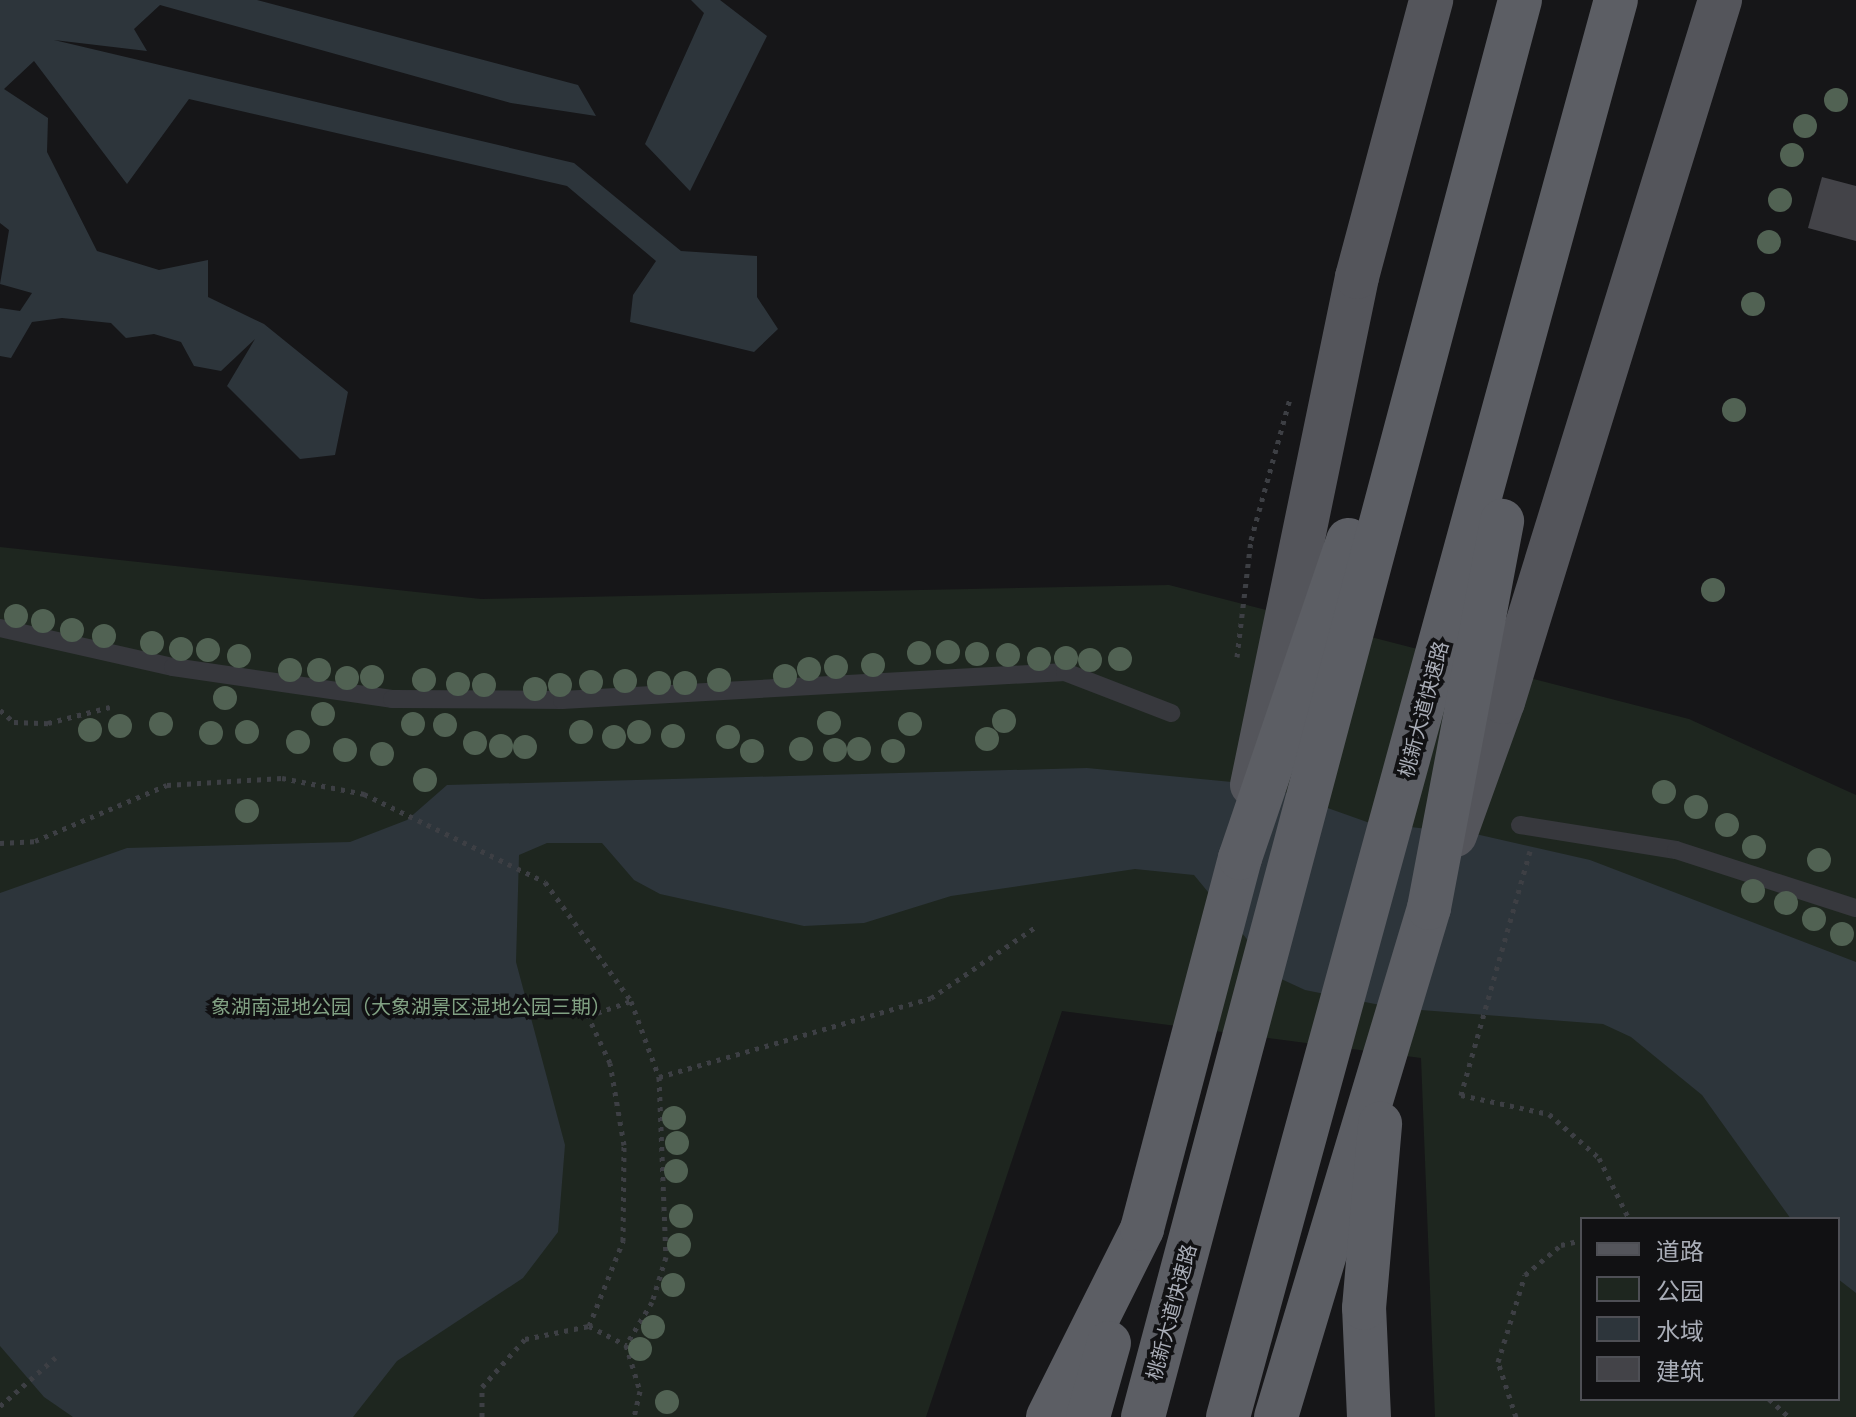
<!DOCTYPE html>
<html>
<head>
<meta charset="utf-8">
<style>
	body { margin:0 }
	#map { position:relative; width:1856px; height:1417px; overflow:hidden; background:#161618; font-family:Ubuntu,"Noto Sans SC",sans-serif }
	div>[style] { position:absolute }
	[style*='--x'] { left:calc(var(--x)*1px); top:calc(var(--y)*1px); width:calc(var(--w)*1px); rotate:calc(var(--a)*1deg) }
	.green>* { inset:0; background:#1e261f }
	.water>* { inset:0; background:#2d353b }
	.building>* { inset:0; background:#434348 }
	.path>* { height:5px; margin-top:-2.5px; transform-origin:0; background:repeating-linear-gradient(90deg,#3d3f44 0 4px,transparent 0 10px) }
	.service>* { height:18px; margin:-9px; padding:0 9px; transform-origin:9px; border-radius:9px; background:#37383d }
	.primary>* { height:44px; margin:-22px; padding:0 22px; transform-origin:22px; border-radius:22px; background:#54555b }
	.trunk>* { height:44px; margin:-22px; padding:0 22px; transform-origin:22px; border-radius:22px; background:#5c5e64 }
	.trees>* { width:24px; height:24px; margin:-12px; border-radius:50%; background:#516253 }
	span { translate:-50% -50%; white-space:nowrap; text-align:center; line-height:1.15; -webkit-text-stroke:7px #111113; paint-order:stroke }
	.street-label { font-size:20px; color:#a9adb7 }
	.park-label { font-size:20px; color:#81a183 }
	.legend { position:absolute; left:1580px; top:1217px; width:260px; height:184px; box-sizing:border-box; background:#111113; border:2px solid #4e4f55; margin:0; padding:10px 14px; list-style:none; font-size:24px; color:#a9adb7 }
	.legend li { display:flex; align-items:center; gap:16px; height:40px }
	.legend b { width:40px; border:2px solid #4e4f55 }
</style>
</head>
<body>
<div id="map">
	<div class="green">
		<i style="clip-path:polygon(evenodd,0 547px,481px 599px,1169px 585px,1689px 719px,1856px 795px,1856px 1417px,1435px 1417px,1421px 1058px,1062px 1011px,926px 1417px,0 1417px,0 547px,1582px 1219px,1838px 1219px,1838px 1399px,1582px 1399px,1582px 1219px)"></i>
	</div>
	<div class="water">
		<i style="clip-path:polygon(0 0,257px 0,578px 85px,596px 116px,511px 103px,160px 5px,134px 29px,147px 51px,54px 40px,574px 163px,681px 251px,757px 256px,757px 297px,778px 329px,754px 352px,630px 322px,633px 295px,656px 261px,567px 186px,189px 99px,127px 184px,34px 61px,4px 89px,48px 118px,47px 152px,97px 251px,159px 270px,208px 260px,208px 297px,264px 324px,348px 392px,335px 455px,300px 459px,227px 386px,255px 339px,221px 371px,194px 366px,181px 342px,154px 334px,126px 338px,111px 323px,62px 318px,32px 322px,11px 358px,0 356px,0 308px,20px 311px,32px 293px,0 284px,9px 230px,0 223px)"></i>
		<i style="clip-path:polygon(691px 0,720px 0,767px 36px,690px 191px,645px 144px,704px 13px)"></i>
		<i style="clip-path:polygon(1087px 768px,1263px 785px,1367px 822px,1480px 835px,1590px 860px,1856px 962px,1856px 1293px,1838px 1279px,1838px 1219px,1791px 1219px,1702px 1095px,1631px 1037px,1603px 1024px,1395px 1008px,1305px 990px,1279px 978px,1194px 875px,1135px 869px,951px 896px,864px 923px,804px 926px,660px 894px,634px 880px,602px 843px,547px 843px,519px 855px,516px 962px,565px 1145px,558px 1232px,523px 1278px,397px 1361px,353px 1417px,73px 1417px,44px 1397px,0 1346px,0 893px,127px 848px,350px 842px,407px 820px,447px 785px)"></i>
	</div>
	<div class="building">
		<i style="clip-path:polygon(1822px 177px,1856px 186px,1856px 241px,1808px 228px)"></i>
	</div>
	<div class="path">
		<i style="--x:1237;--y:657;--w:118;--a:-83.2"></i>
		<i style="--x:1251;--y:540;--w:147;--a:-74.6"></i>
		<i style="--x:0;--y:710;--w:18;--a:41"></i>
		<i style="--x:14;--y:722;--w:34;--a:2"></i>
		<i style="--x:48;--y:723;--w:64;--a:-14.5"></i>
		<i style="--x:0;--y:843;--w:35;--a:-3"></i>
		<i style="--x:35;--y:841;--w:143;--a:-23"></i>
		<i style="--x:167;--y:785;--w:115;--a:-3.5"></i>
		<i style="--x:282;--y:778;--w:84;--a:11"></i>
		<i style="--x:364;--y:794;--w:201;--a:25.9"></i>
		<i style="--x:545;--y:882;--w:147;--a:54.1"></i>
		<i style="--x:631;--y:1001;--w:81;--a:69.8"></i>
		<i style="--x:659;--y:1077;--w:180;--a:87.8"></i>
		<i style="--x:666;--y:1257;--w:47;--a:107.3"></i>
		<i style="--x:652;--y:1302;--w:50;--a:121.2"></i>
		<i style="--x:1530;--y:851;--w:254;--a:105.8"></i>
		<i style="--x:1461;--y:1095;--w:90;--a:12.2"></i>
		<i style="--x:1549;--y:1114;--w:67;--a:41.3"></i>
		<i style="--x:1599;--y:1158;--w:68;--a:63.8"></i>
		<i style="--x:659;--y:1077;--w:283;--a:-16.2"></i>
		<i style="--x:931;--y:998;--w:125;--a:-34.2"></i>
		<i style="--x:589;--y:1326;--w:92;--a:-68.2"></i>
		<i style="--x:623;--y:1241;--w:96;--a:-89.4"></i>
		<i style="--x:624;--y:1145;--w:83;--a:-99.7"></i>
		<i style="--x:610;--y:1063;--w:52;--a:-115.1"></i>
		<i style="--x:588;--y:1016;--w:46;--a:-19.2"></i>
		<i style="--x:1769;--y:1399;--w:27;--a:42"></i>
		<i style="--x:0;--y:1406;--w:74;--a:-41.2"></i>
		<i style="--x:482;--y:1417;--w:30;--a:-90"></i>
		<i style="--x:482;--y:1387;--w:64;--a:-48.1"></i>
		<i style="--x:525;--y:1339;--w:65;--a:-11.5"></i>
		<i style="--x:589;--y:1326;--w:42;--a:27.2"></i>
		<i style="--x:626;--y:1345;--w:48;--a:73.1"></i>
		<i style="--x:640;--y:1391;--w:27;--a:103"></i>
		<i style="--x:1516;--y:1417;--w:58;--a:-108.1"></i>
		<i style="--x:1498;--y:1362;--w:91;--a:-72.8"></i>
		<i style="--x:1525;--y:1275;--w:47;--a:-39.8"></i>
		<i style="--x:1561;--y:1245;--w:22;--a:-13"></i>
	</div>
	<div class="service">
		<i style="--x:0;--y:628;--w:177;--a:12.7"></i>
		<i style="--x:173;--y:667;--w:221;--a:8.3"></i>
		<i style="--x:392;--y:699;--w:170;--a:0.3"></i>
		<i style="--x:562;--y:700;--w:504;--a:-3.19"></i>
		<i style="--x:1065;--y:672;--w:114;--a:21.1"></i>
		<i style="--x:1520;--y:825;--w:158;--a:9.1"></i>
		<i style="--x:1676;--y:850;--w:189;--a:17.9"></i>
	</div>
	<div class="primary">
		<i style="--x:1252;--y:785;--w:519;--a:-78.32"></i>
		<i style="--x:1357;--y:277;--w:287;--a:-75"></i>
		<i style="--x:1455;--y:835;--w:141;--a:-70.2"></i>
		<i style="--x:1503;--y:702;--w:735;--a:-72.82"></i>
	</div>
	<div class="trunk">
		<i style="--x:1048;--y:1417;--w:210;--a:-63.4"></i>
		<i style="--x:1142;--y:1229;--w:384;--a:-75.2"></i>
		<i style="--x:1240;--y:858;--w:336;--a:-71.2"></i>
		<i style="--x:1088;--y:1417;--w:77;--a:-74.2"></i>
		<i style="--x:1143;--y:1417;--w:1466;--a:-75.1"></i>
		<i style="--x:1228;--y:1417;--w:1469;--a:-74.69"></i>
		<i style="--x:1276;--y:1417;--w:531;--a:-73.27"></i>
		<i style="--x:1429;--y:908;--w:394;--a:-79.3"></i>
		<i style="--x:1369;--y:1417;--w:109;--a:-92.6"></i>
		<i style="--x:1364;--y:1308;--w:185;--a:-85"></i>
	</div>
	<div class="trees">
		<i style="left:1836px;top:100px"></i>
		<i style="left:1805px;top:126px"></i>
		<i style="left:1792px;top:155px"></i>
		<i style="left:1780px;top:200px"></i>
		<i style="left:1769px;top:242px"></i>
		<i style="left:1753px;top:304px"></i>
		<i style="left:1734px;top:410px"></i>
		<i style="left:1713px;top:590px"></i>
		<i style="left:16px;top:616px"></i>
		<i style="left:43px;top:621px"></i>
		<i style="left:72px;top:630px"></i>
		<i style="left:104px;top:636px"></i>
		<i style="left:152px;top:643px"></i>
		<i style="left:181px;top:649px"></i>
		<i style="left:208px;top:650px"></i>
		<i style="left:948px;top:652px"></i>
		<i style="left:919px;top:653px"></i>
		<i style="left:977px;top:654px"></i>
		<i style="left:1008px;top:655px"></i>
		<i style="left:239px;top:656px"></i>
		<i style="left:1066px;top:658px"></i>
		<i style="left:1039px;top:659px"></i>
		<i style="left:1120px;top:659px"></i>
		<i style="left:1090px;top:660px"></i>
		<i style="left:873px;top:665px"></i>
		<i style="left:836px;top:667px"></i>
		<i style="left:809px;top:669px"></i>
		<i style="left:290px;top:670px"></i>
		<i style="left:319px;top:670px"></i>
		<i style="left:785px;top:676px"></i>
		<i style="left:372px;top:677px"></i>
		<i style="left:347px;top:678px"></i>
		<i style="left:424px;top:680px"></i>
		<i style="left:719px;top:680px"></i>
		<i style="left:625px;top:681px"></i>
		<i style="left:591px;top:682px"></i>
		<i style="left:659px;top:683px"></i>
		<i style="left:685px;top:683px"></i>
		<i style="left:458px;top:684px"></i>
		<i style="left:484px;top:685px"></i>
		<i style="left:560px;top:685px"></i>
		<i style="left:535px;top:689px"></i>
		<i style="left:225px;top:698px"></i>
		<i style="left:323px;top:714px"></i>
		<i style="left:1004px;top:721px"></i>
		<i style="left:829px;top:723px"></i>
		<i style="left:161px;top:724px"></i>
		<i style="left:413px;top:724px"></i>
		<i style="left:910px;top:724px"></i>
		<i style="left:445px;top:725px"></i>
		<i style="left:120px;top:726px"></i>
		<i style="left:90px;top:730px"></i>
		<i style="left:247px;top:732px"></i>
		<i style="left:581px;top:732px"></i>
		<i style="left:639px;top:732px"></i>
		<i style="left:211px;top:733px"></i>
		<i style="left:673px;top:736px"></i>
		<i style="left:614px;top:737px"></i>
		<i style="left:728px;top:737px"></i>
		<i style="left:987px;top:739px"></i>
		<i style="left:298px;top:742px"></i>
		<i style="left:475px;top:743px"></i>
		<i style="left:501px;top:746px"></i>
		<i style="left:525px;top:747px"></i>
		<i style="left:801px;top:749px"></i>
		<i style="left:859px;top:749px"></i>
		<i style="left:345px;top:750px"></i>
		<i style="left:835px;top:750px"></i>
		<i style="left:752px;top:751px"></i>
		<i style="left:893px;top:751px"></i>
		<i style="left:382px;top:754px"></i>
		<i style="left:425px;top:780px"></i>
		<i style="left:1664px;top:792px"></i>
		<i style="left:1696px;top:807px"></i>
		<i style="left:247px;top:811px"></i>
		<i style="left:1727px;top:825px"></i>
		<i style="left:1754px;top:847px"></i>
		<i style="left:1819px;top:860px"></i>
		<i style="left:1753px;top:891px"></i>
		<i style="left:1786px;top:903px"></i>
		<i style="left:1814px;top:919px"></i>
		<i style="left:1842px;top:934px"></i>
		<i style="left:674px;top:1118px"></i>
		<i style="left:677px;top:1143px"></i>
		<i style="left:676px;top:1171px"></i>
		<i style="left:681px;top:1216px"></i>
		<i style="left:679px;top:1245px"></i>
		<i style="left:673px;top:1285px"></i>
		<i style="left:653px;top:1327px"></i>
		<i style="left:640px;top:1349px"></i>
		<i style="left:667px;top:1402px"></i>
	</div>
	<div class="street-label">
		<span style="left:1423px;top:709px;rotate:-75deg">桃新大道快速路</span>
		<span style="left:1171px;top:1312px;rotate:-75deg">桃新大道快速路</span>
	</div>
	<div class="park-label">
		<span style="left:411px;top:1006px">象湖南湿地公园（大象湖景区湿地公园三期）</span>
	</div>
	<ul class="legend">
	<li><b style="height:10px;background:#54555b"></b>道路</li>
	<li><b style="height:22px;background:#1e261f"></b>公园</li>
	<li><b style="height:22px;background:#2d353b"></b>水域</li>
	<li><b style="height:22px;background:#434348"></b>建筑</li>
	</ul>
</div>
</body>
</html>
